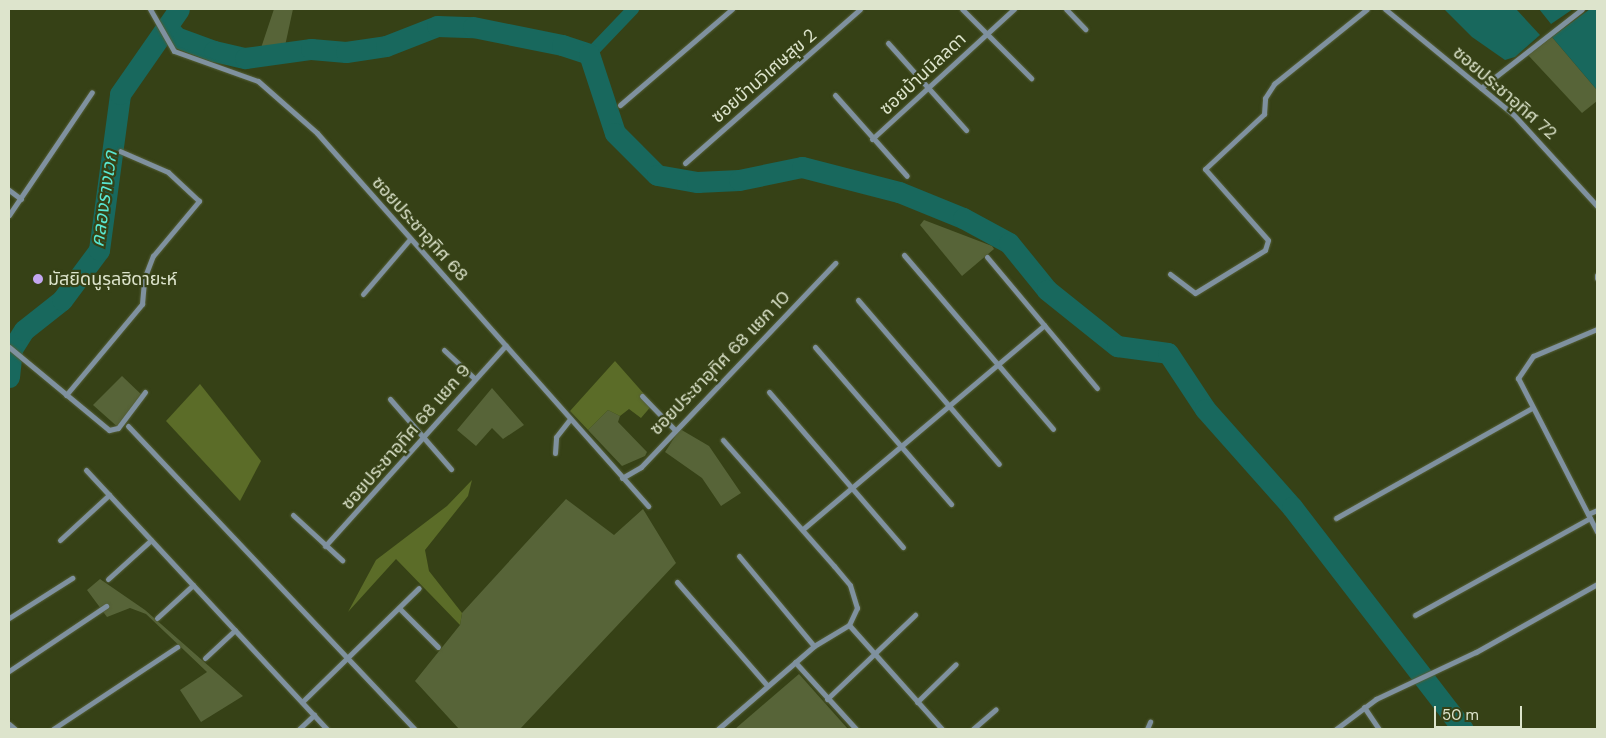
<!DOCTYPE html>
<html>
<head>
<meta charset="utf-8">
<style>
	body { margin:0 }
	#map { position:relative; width:1606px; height:738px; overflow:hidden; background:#364116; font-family:"DM Sans","Noto Sans Thai",sans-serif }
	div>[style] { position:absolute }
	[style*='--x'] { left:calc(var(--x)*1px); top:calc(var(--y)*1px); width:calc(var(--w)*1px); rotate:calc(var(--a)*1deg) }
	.green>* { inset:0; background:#576438 }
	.forest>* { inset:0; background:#5b6c28 }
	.water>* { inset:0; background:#18685d }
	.canal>* { height:12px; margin:-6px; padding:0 6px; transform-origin:6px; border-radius:6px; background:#18685d }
	.river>* { height:21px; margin:-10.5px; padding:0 10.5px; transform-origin:10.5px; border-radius:10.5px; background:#18685d }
	.roads { filter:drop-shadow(0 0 1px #545e37) drop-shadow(0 0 1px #545e37) }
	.minor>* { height:5px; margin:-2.5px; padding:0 2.5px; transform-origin:2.5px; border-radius:2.5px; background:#7f919f }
	.dots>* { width:14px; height:14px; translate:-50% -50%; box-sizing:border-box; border:2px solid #364116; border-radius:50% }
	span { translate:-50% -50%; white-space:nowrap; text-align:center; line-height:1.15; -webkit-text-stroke:4.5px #364116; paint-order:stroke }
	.street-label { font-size:18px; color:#dde4cc }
	.poi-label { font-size:18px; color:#dde4cc }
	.left { translate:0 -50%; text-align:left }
	.water-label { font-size:19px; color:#59e6d1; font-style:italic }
	.frame { position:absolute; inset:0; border:10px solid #dde4cc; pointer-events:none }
	.scale { position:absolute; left:1434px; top:706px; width:88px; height:22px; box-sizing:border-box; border:2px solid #dde4cc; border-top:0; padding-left:6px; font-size:15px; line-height:18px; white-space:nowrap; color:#dde4cc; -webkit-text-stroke:4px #364116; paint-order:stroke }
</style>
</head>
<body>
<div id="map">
	<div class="green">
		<i style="clip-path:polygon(274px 9px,293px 9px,285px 46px,261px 48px)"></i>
		<i style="clip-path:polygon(1552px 37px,1597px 90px,1597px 101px,1582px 113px,1528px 55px)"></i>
		<i style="clip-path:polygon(924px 220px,992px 246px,994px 249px,962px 276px,920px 225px)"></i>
		<i style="clip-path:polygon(122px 376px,145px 398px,120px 429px,93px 405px)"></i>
		<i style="clip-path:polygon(492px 388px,524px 425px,503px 439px,492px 428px,476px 446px,457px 430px)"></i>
		<i style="clip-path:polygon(608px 410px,620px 416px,618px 422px,647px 452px,645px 456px,622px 466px,588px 430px)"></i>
		<i style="clip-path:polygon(680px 429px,709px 446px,741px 493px,721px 506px,702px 478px,665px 452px)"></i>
		<i style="clip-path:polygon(566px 499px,614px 535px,643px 509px,676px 563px,520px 729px,459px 729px,415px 681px,460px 625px,462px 613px)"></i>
		<i style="clip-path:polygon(100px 579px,145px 610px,243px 696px,201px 722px,180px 690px,207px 672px,146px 614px,130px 608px,107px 617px,87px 590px)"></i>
		<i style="clip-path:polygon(799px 674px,848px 729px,735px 729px)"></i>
	</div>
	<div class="forest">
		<i style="clip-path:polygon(615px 361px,653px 404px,641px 418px,629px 409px,620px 416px,608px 410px,588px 430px,570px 411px)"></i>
		<i style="clip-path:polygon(200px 384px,261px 461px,240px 501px,166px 421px)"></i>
		<i style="clip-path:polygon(472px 480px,468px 496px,425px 550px,429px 571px,462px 613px,460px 625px,396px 559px,348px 612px,376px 560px,447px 506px)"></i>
	</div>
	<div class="water">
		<i style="clip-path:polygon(1444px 9px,1516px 9px,1540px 35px,1515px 57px,1505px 60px,1472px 37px)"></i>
		<i style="clip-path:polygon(1539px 9px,1573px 9px,1551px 24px)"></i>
		<i style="clip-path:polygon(1590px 9px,1597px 9px,1597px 90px,1552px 37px)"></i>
	</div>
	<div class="canal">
		<i style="--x:589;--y:55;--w:64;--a:-46.3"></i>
	</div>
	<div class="river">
		<i style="--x:168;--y:28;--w:12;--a:48"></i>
		<i style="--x:176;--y:37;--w:40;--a:20.2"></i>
		<i style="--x:214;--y:51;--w:32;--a:13"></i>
		<i style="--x:245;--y:58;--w:67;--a:-7.8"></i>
		<i style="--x:311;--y:49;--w:35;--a:5"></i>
		<i style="--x:346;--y:52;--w:40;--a:-8.5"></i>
		<i style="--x:386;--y:46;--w:55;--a:-21.4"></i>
		<i style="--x:437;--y:26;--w:36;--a:2"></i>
		<i style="--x:473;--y:27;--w:91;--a:11.4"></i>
		<i style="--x:562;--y:45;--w:28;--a:18"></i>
		<i style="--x:589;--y:54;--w:83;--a:71.8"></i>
		<i style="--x:615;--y:133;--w:59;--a:45"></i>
		<i style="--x:657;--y:175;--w:41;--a:9.9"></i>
		<i style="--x:697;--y:182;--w:42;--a:-2.7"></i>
		<i style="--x:739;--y:180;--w:64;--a:-11.7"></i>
		<i style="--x:802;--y:167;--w:100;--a:14.5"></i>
		<i style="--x:899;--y:192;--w:69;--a:22.1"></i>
		<i style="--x:963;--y:218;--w:52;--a:28.5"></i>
		<i style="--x:1009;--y:243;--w:60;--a:51"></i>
		<i style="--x:1047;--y:290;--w:90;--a:38.7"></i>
		<i style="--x:1117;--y:346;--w:51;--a:7.8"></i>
		<i style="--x:1168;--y:353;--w:67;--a:56.5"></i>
		<i style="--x:1205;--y:409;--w:131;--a:48.4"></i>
		<i style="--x:1292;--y:507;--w:280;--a:52.4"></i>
		<i style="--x:9;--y:377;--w:28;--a:-84"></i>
		<i style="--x:12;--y:349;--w:22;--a:-58"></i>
		<i style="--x:24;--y:330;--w:48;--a:-38.3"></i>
		<i style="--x:62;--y:300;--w:62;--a:-53.5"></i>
		<i style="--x:99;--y:250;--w:157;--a:-82.3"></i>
		<i style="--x:120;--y:94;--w:103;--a:-55.2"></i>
	</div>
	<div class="roads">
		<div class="minor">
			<i style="--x:150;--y:9;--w:48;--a:60.3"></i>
			<i style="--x:174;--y:51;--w:89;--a:19.7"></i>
			<i style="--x:258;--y:81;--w:79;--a:41.4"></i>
			<i style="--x:317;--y:133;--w:499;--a:48.4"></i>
			<i style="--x:962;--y:9;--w:98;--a:45"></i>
			<i style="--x:1066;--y:9;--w:28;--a:46"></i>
			<i style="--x:1385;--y:9;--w:166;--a:39.4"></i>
			<i style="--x:1513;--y:114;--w:125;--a:47.6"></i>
			<i style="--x:888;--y:43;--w:117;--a:48.1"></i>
			<i style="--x:1481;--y:88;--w:128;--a:-38"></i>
			<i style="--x:835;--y:95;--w:108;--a:48.4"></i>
			<i style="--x:620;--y:105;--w:148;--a:-40.6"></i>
			<i style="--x:872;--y:139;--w:193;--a:-42.5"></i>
			<i style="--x:685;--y:163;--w:233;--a:-41.3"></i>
			<i style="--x:9;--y:190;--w:15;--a:37"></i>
			<i style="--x:9;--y:215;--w:148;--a:-56"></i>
			<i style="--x:904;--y:255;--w:229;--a:49.4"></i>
			<i style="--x:987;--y:257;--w:171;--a:50"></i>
			<i style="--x:1170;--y:274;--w:31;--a:37"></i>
			<i style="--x:1195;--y:293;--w:82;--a:-31.6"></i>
			<i style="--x:1265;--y:250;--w:10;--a:-73"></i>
			<i style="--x:1268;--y:240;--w:95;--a:-131.6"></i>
			<i style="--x:1205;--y:169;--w:81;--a:-43"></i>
			<i style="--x:1264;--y:114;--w:16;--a:-86"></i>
			<i style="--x:1265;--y:98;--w:17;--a:-57"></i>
			<i style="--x:1274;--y:84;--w:119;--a:-38.9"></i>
			<i style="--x:1597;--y:275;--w:3;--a:90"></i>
			<i style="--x:363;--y:294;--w:72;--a:-49.5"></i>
			<i style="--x:858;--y:300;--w:216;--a:49.3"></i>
			<i style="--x:1597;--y:329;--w:69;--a:157.1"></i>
			<i style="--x:1533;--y:356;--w:27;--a:124"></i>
			<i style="--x:1518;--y:378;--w:173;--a:62.8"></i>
			<i style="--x:9;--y:347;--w:130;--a:39.7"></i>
			<i style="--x:109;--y:430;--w:9;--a:-13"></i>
			<i style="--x:118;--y:428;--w:45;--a:-53.1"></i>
			<i style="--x:815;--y:347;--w:208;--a:49.1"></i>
			<i style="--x:444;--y:350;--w:42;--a:43.1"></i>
			<i style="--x:769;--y:392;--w:205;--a:49.2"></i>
			<i style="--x:66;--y:395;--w:119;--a:-50.1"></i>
			<i style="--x:142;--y:304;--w:25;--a:-85"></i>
			<i style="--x:144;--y:279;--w:25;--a:-69"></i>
			<i style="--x:153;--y:256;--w:72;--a:-50.1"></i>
			<i style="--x:199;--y:201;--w:42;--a:-136.9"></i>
			<i style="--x:168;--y:172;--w:52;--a:-156.4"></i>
			<i style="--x:642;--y:396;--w:46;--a:45.9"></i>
			<i style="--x:390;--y:399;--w:93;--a:48.9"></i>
			<i style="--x:128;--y:426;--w:417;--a:46.6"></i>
			<i style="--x:555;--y:453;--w:16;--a:-86"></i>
			<i style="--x:556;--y:437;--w:23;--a:-52"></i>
			<i style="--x:86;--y:470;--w:354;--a:47.1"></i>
			<i style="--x:622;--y:478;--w:22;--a:-30"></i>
			<i style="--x:641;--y:467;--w:282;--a:-46.4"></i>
			<i style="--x:1588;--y:514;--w:10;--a:-24"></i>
			<i style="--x:293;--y:515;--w:67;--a:42.6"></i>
			<i style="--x:1336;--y:518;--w:225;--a:-29.3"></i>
			<i style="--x:803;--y:529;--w:316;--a:-40.2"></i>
			<i style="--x:60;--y:540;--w:67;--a:-42.6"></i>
			<i style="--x:325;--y:546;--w:270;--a:-48"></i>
			<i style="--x:739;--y:556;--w:117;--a:50.2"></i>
			<i style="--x:108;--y:579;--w:58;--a:-42.2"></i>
			<i style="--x:677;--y:582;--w:137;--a:48.9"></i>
			<i style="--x:399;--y:608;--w:55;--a:45"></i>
			<i style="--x:1415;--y:615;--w:200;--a:-29"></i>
			<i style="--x:9;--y:618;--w:75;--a:-32.4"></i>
			<i style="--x:157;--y:618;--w:49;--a:-42.5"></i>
			<i style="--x:849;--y:625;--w:140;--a:48.2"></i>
			<i style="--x:205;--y:658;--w:41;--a:-43"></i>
			<i style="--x:795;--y:662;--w:91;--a:47.7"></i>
			<i style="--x:9;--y:671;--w:117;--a:-33.8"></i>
			<i style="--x:827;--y:699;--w:122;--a:-43.7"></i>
			<i style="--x:302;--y:702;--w:163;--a:-44.3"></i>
			<i style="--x:917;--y:702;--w:54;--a:-44.3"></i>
			<i style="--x:1364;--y:707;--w:27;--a:56"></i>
			<i style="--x:9;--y:724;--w:8;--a:40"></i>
			<i style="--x:53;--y:729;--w:149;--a:-33.5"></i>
			<i style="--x:299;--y:729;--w:21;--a:-43"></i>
			<i style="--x:718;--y:729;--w:127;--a:-40.8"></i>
			<i style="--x:814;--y:646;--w:41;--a:-31"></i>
			<i style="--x:849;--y:625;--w:19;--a:-65"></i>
			<i style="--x:857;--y:608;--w:24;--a:-107"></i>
			<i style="--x:850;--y:585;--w:25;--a:-130"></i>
			<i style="--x:834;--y:566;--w:168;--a:-131.4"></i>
			<i style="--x:973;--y:729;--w:30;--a:-41"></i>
			<i style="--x:1147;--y:729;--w:8;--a:-67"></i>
			<i style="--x:1336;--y:729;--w:50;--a:-36.9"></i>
			<i style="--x:1376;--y:699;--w:110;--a:-25.2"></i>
			<i style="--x:1476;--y:652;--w:139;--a:-29.3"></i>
		</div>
	</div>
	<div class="dots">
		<i style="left:38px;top:279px;background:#c4a7f1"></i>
	</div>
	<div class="street-label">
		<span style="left:923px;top:74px;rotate:-43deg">ซอยบ้านนิลลดา</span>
		<span style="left:764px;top:76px;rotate:-41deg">ซอยบ้านวิเศษสุข 2</span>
		<span style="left:1505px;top:93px;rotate:41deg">ซอยประชาอุทิศ 72</span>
		<span style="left:420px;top:229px;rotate:48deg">ซอยประชาอุทิศ 68</span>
		<span style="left:720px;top:363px;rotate:-46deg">ซอยประชาอุทิศ 68 แยก 10</span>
		<span style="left:406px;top:437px;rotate:-49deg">ซอยประชาอุทิศ 68 แยก 9</span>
	</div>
	<div class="poi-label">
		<span class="left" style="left:48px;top:279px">มัสยิดนูรุลฮิดายะห์</span>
	</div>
	<div class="water-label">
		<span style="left:104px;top:199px;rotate:-82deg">คลองรางเวก</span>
	</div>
	<div class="frame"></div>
	<div class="scale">50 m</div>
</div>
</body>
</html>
